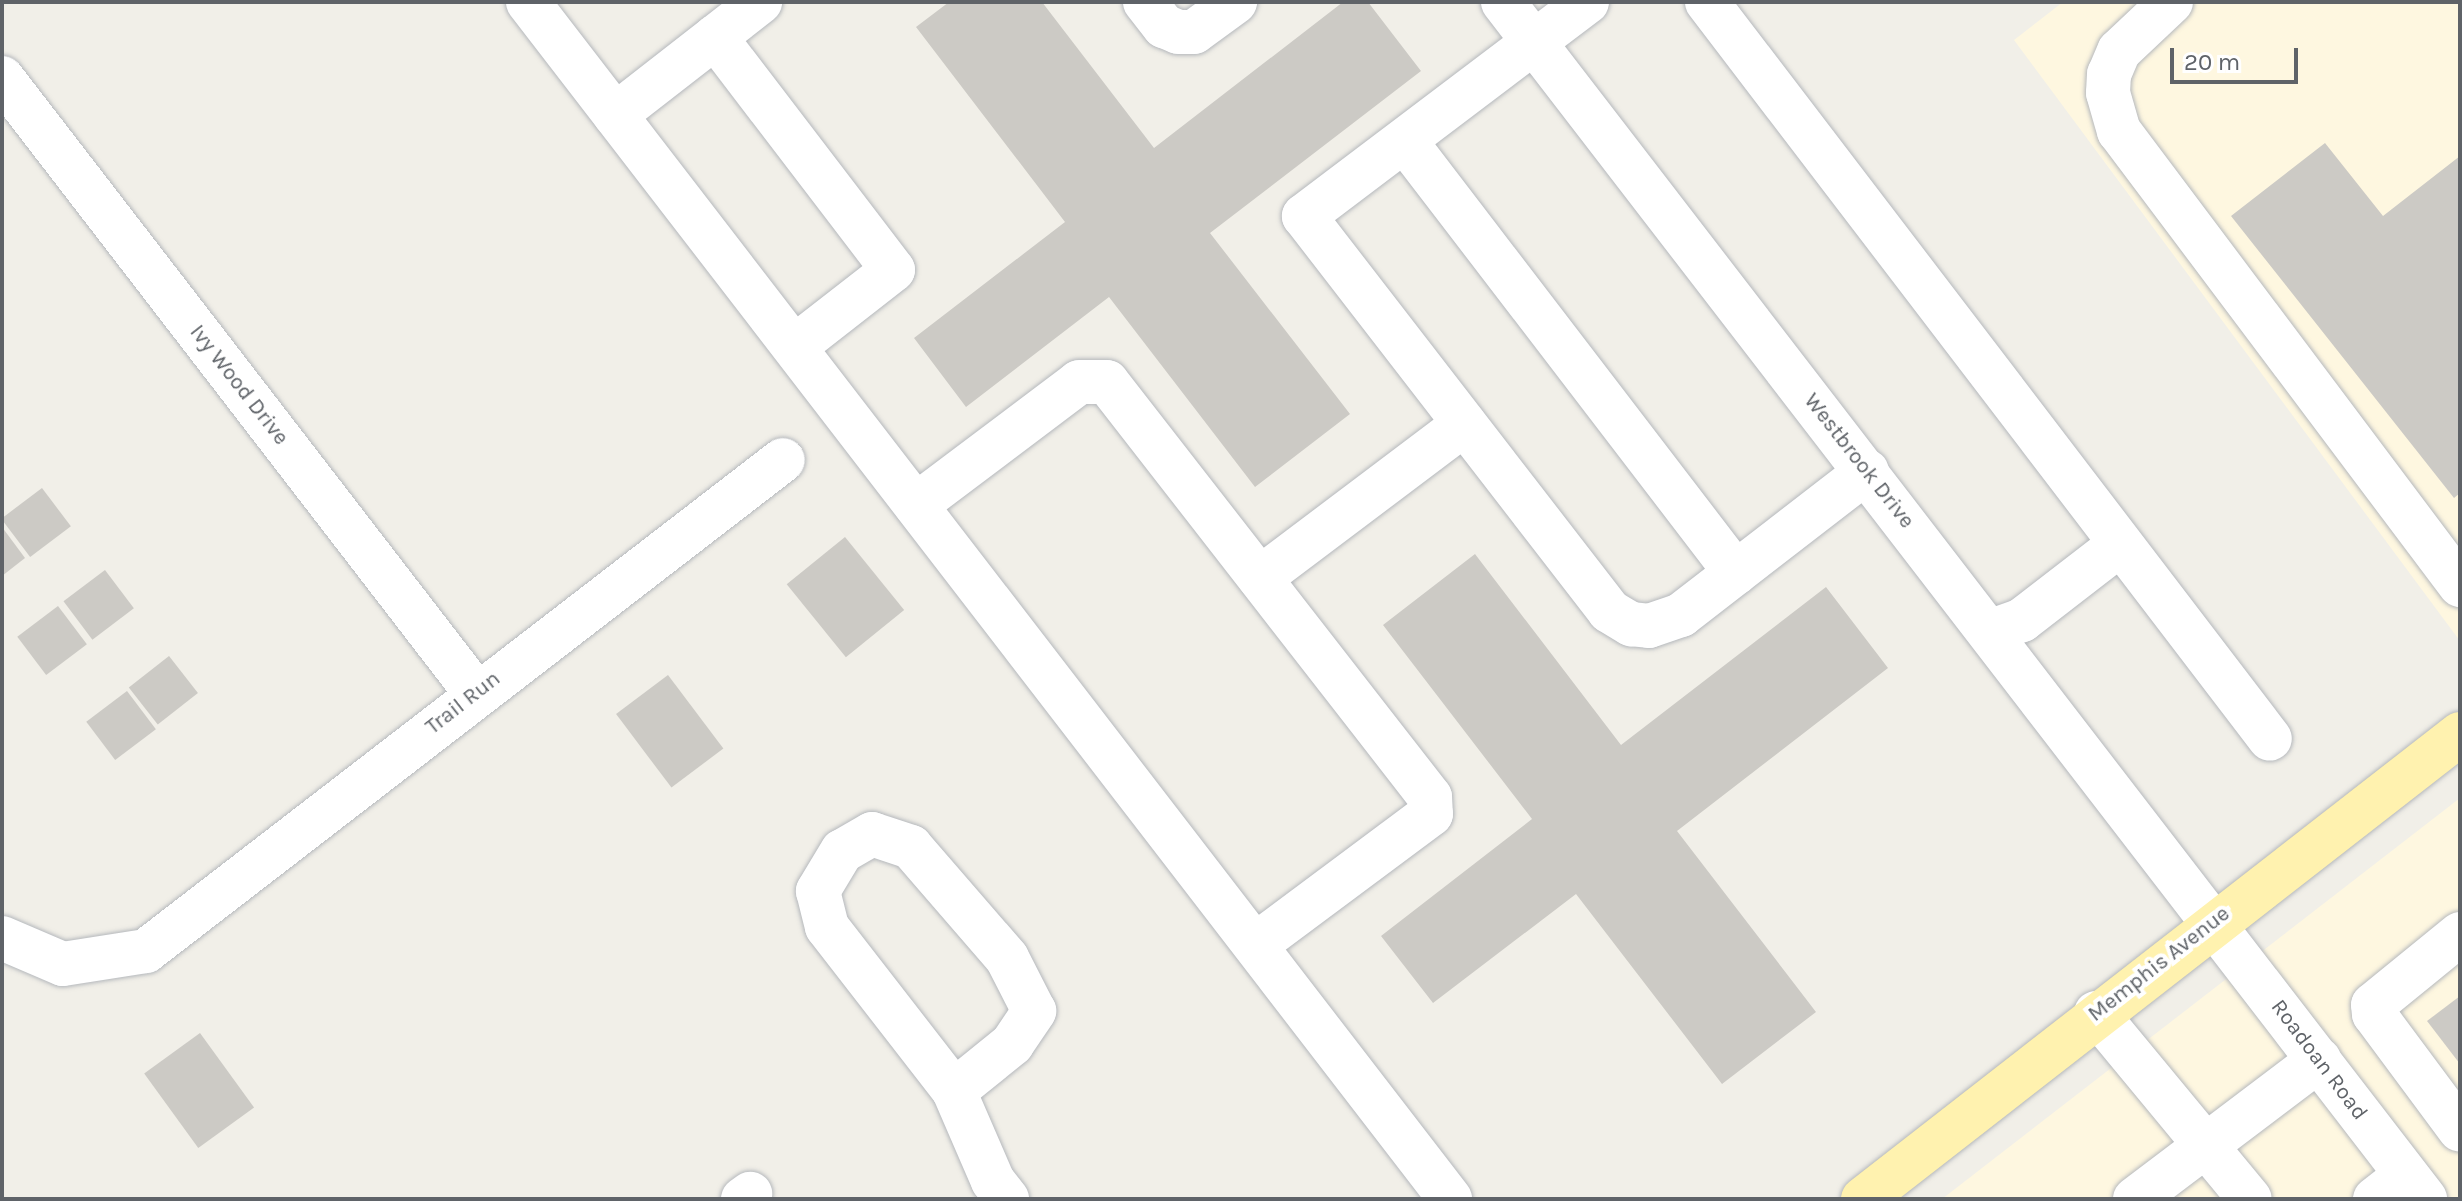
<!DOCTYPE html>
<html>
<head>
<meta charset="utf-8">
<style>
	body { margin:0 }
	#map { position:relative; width:2462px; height:1201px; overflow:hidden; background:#f1efe8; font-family:Karla,sans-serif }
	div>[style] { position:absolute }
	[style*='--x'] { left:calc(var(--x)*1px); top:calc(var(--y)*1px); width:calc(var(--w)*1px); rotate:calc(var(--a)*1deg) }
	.commercial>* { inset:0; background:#fef7e0 }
	.building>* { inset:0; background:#cccac5; transform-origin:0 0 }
	.roads { filter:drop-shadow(0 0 2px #b5b8bc) drop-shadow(0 0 2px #b5b8bc) }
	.minor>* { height:44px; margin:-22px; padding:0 22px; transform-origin:22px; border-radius:22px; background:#fff }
	.major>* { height:44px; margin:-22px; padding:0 22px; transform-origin:22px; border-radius:22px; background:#fff2af }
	span { translate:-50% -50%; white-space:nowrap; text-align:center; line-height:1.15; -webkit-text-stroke:8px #fff; paint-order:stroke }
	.street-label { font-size:22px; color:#5f6368 }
	.frame { position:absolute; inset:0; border:4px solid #5f6368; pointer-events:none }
	.scale { position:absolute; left:2170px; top:48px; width:128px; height:36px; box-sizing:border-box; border:4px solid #5f6368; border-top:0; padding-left:10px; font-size:24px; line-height:28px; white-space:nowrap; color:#5f6368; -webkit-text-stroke:6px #fff; paint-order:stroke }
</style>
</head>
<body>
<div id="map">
	<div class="commercial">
		<i style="clip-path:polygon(2063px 2px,2460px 2px,2460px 641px,2014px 40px)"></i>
		<i style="clip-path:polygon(2460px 798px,2460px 1199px,1942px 1199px)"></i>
	</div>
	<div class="building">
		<i style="clip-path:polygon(949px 2px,1042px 2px,1154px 148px,1343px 2px,1368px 2px,1421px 71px,1210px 233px,1350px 414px,1255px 487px,1109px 297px,966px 407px,914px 338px,1065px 222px,916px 27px)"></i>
		<i style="clip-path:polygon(2325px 143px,2383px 216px,2460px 156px,2460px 493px,2454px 498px,2231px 216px)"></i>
		<i style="left:42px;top:488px;width:48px;height:51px;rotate:53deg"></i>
		<i style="clip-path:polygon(2px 527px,25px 558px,2px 576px)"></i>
		<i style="left:845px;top:537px;width:94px;height:75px;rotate:51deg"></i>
		<i style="clip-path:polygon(1475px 554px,1621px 745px,1826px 587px,1888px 668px,1677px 831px,1816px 1012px,1722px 1084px,1576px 894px,1433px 1003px,1381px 936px,1532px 819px,1383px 625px)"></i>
		<i style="left:105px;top:570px;width:48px;height:52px;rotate:53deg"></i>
		<i style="left:58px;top:606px;width:48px;height:51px;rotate:53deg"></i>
		<i style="left:169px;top:656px;width:47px;height:51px;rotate:52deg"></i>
		<i style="left:668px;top:675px;width:92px;height:65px;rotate:53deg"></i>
		<i style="left:127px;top:691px;width:48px;height:51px;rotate:53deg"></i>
		<i style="clip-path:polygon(2460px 996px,2460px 1064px,2427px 1021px)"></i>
		<i style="left:200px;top:1033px;width:92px;height:69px;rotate:54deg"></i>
	</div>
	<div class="roads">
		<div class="minor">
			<i style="--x:528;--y:2;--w:1511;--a:52.39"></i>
			<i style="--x:1145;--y:2;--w:31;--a:52"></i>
			<i style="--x:1164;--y:26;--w:15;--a:23"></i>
			<i style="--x:1178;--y:32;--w:16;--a:0"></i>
			<i style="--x:1194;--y:32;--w:51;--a:-36.2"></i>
			<i style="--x:1503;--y:2;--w:1511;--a:52.39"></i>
			<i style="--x:1587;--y:2;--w:355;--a:142.9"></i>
			<i style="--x:1304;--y:216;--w:499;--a:52.3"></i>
			<i style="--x:1609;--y:611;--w:26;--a:31"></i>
			<i style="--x:1631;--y:624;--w:18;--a:6"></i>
			<i style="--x:1649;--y:626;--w:34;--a:-19"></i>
			<i style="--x:1681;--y:615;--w:235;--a:-37.7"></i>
			<i style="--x:1707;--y:2;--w:927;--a:52.62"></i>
			<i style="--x:2171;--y:2;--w:71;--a:136.7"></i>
			<i style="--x:2119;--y:51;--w:25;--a:113"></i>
			<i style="--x:2109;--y:74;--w:19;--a:93"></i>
			<i style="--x:2108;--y:93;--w:40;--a:74"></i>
			<i style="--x:2119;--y:131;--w:568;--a:53.09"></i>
			<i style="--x:715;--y:37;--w:293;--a:52.6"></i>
			<i style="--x:893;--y:270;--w:125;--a:142.1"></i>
			<i style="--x:2;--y:78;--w:776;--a:52.38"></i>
			<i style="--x:615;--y:115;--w:184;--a:-37.9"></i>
			<i style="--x:1405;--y:141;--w:544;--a:52.54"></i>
			<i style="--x:916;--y:505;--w:204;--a:-37"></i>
			<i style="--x:1079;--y:382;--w:28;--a:0"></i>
			<i style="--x:1107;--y:382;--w:526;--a:52.11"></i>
			<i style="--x:1430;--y:797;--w:17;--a:87"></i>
			<i style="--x:1431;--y:814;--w:219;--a:143.3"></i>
			<i style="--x:1260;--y:578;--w:256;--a:-37"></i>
			<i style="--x:1992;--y:631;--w:32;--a:-20"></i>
			<i style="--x:2022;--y:620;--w:123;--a:-37.7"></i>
			<i style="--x:2460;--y:934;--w:112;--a:140.8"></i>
			<i style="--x:2373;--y:1005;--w:9;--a:84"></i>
			<i style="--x:2374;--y:1014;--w:144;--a:53.4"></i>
			<i style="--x:2;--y:938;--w:66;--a:23.1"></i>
			<i style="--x:63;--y:964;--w:84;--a:-8.9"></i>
			<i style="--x:146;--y:951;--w:804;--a:-37.63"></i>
			<i style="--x:2096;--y:1013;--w:241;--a:50.4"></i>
			<i style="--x:954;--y:1091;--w:75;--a:-39"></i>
			<i style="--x:1012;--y:1044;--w:40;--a:-56"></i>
			<i style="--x:1034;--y:1011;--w:59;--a:-117"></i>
			<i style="--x:1007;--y:958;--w:147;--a:-130.9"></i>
			<i style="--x:911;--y:847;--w:41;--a:-161.6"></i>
			<i style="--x:872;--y:834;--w:34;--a:150"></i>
			<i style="--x:842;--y:851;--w:47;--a:121"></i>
			<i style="--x:818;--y:891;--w:37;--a:76"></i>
			<i style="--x:827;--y:927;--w:207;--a:52.2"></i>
			<i style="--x:954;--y:1091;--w:98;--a:66.6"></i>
			<i style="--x:993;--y:1181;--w:23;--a:52"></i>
			<i style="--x:743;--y:1199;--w:9;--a:-36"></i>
			<i style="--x:2135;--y:1199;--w:231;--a:-37.1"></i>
			<i style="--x:2375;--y:1199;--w:39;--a:-38"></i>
		</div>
		<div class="major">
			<i style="--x:1863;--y:1199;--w:757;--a:-37.91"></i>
		</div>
	</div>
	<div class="street-label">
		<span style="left:239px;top:385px;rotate:52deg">Ivy Wood Drive</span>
		<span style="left:1859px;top:461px;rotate:52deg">Westbrook Drive</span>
		<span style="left:463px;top:703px;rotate:-38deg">Trail Run</span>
		<span style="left:2159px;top:964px;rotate:-38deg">Memphis Avenue</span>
		<span style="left:2319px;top:1060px;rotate:53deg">Roadoan Road</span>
	</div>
	<div class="frame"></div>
	<div class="scale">20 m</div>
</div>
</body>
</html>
